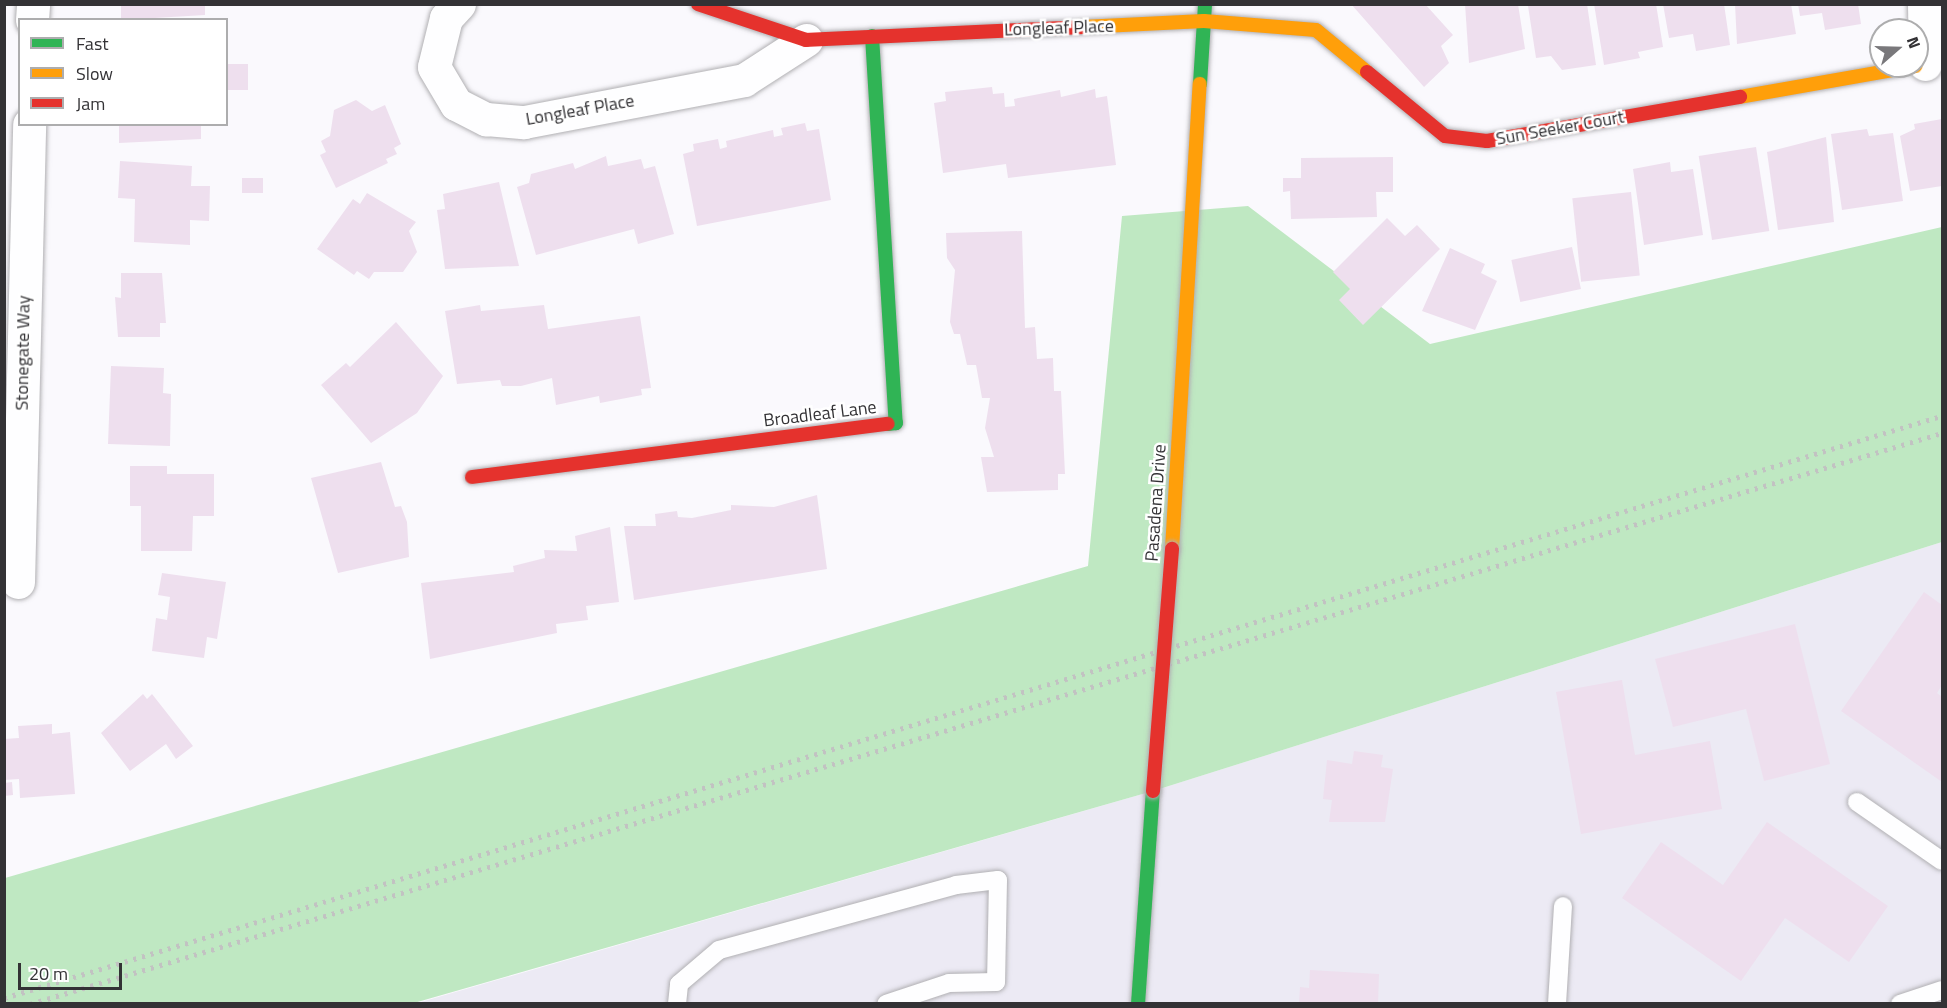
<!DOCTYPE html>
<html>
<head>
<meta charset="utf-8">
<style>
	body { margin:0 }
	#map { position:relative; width:1947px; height:1008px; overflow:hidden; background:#faf9fd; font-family:"Titillium Web",sans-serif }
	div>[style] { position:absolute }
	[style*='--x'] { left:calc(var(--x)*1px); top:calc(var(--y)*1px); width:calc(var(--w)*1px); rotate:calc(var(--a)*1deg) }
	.built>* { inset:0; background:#eceaf4 }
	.forest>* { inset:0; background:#bfe8c2 }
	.building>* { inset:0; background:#eedfee; transform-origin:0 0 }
	.roads { filter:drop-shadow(0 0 2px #b1b0b3) drop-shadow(0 0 2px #b1b0b3) }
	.lane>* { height:18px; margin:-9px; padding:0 9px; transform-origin:9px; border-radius:9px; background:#fefeff }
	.street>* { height:33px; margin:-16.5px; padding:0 16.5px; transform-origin:16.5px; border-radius:16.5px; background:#fefeff }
	.fast>* { height:14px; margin:-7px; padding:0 7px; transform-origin:7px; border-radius:7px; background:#30b455 }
	.slow>* { height:14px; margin:-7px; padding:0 7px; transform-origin:7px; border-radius:7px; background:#ff9f0a }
	.jam>* { height:14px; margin:-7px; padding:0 7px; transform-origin:7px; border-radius:7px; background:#e5322d }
	.rail>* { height:4.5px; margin-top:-2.25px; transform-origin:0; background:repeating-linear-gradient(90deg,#c2c2c2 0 3px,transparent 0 9px) }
	.bridges { filter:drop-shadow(0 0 2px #b1b0b3) drop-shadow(0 0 2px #b1b0b3) }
	.jam-bridge>* { height:14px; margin:-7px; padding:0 7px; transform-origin:7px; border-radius:7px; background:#e5322d }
	span { translate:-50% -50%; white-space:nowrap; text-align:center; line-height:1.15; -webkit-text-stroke:5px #fff; paint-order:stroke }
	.street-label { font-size:18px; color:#333235 }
	.frame { position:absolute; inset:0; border:6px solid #333235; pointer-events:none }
	.legend { position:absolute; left:18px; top:18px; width:210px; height:108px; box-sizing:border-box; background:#fff; border:2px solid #adadae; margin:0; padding:8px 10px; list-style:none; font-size:18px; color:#333235 }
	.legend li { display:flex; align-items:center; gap:12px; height:30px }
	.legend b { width:30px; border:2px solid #adadae }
	.north { position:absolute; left:1869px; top:18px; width:60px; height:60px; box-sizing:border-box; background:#fff; border:2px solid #adadae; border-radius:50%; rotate:70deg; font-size:16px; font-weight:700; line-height:24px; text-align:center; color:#333235 }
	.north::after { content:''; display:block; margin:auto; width:21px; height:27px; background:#79787b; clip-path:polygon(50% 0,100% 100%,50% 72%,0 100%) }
	.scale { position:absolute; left:18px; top:963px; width:104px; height:27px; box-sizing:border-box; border:3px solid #333235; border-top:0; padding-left:8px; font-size:18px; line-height:21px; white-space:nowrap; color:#333235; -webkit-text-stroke:4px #fff; paint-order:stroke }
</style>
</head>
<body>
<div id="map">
	<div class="built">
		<i style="clip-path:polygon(1942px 542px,1942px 1003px,414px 1004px,1153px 791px)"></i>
	</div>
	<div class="forest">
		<i style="clip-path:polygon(1248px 206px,1430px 344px,1942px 227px,1942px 542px,1153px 791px,414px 1003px,5px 1004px,5px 878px,1088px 566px,1122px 216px)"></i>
	</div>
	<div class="building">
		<i style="clip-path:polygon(121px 4px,205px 4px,205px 15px,121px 20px)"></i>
		<i style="clip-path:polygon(1351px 4px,1425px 4px,1453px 35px,1441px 46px,1449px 63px,1424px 87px)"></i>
		<i style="clip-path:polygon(1465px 4px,1518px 4px,1525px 49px,1469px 63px)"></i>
		<i style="clip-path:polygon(1587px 4px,1596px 65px,1562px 70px,1551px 56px,1536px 58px,1528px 6px)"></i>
		<i style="clip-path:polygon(1594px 4px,1656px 4px,1663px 47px,1638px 52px,1640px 58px,1604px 65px)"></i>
		<i style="clip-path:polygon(1663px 4px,1724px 4px,1730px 45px,1696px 51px,1693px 34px,1669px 38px)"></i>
		<i style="clip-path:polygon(1735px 4px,1791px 4px,1796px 34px,1737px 44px)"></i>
		<i style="clip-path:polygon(1798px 4px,1858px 4px,1861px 24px,1825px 30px,1822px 13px,1800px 16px)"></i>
		<i style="left:227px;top:64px;width:21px;height:26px"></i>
		<i style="clip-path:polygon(992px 87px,993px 94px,1004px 93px,1005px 107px,1015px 106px,1014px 99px,1060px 90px,1061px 97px,1095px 89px,1096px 98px,1107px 96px,1116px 165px,1008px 178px,1006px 164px,943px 173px,934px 103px,946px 101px,945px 92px)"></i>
		<i style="clip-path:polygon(356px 100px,372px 111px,385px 105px,401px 144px,394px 148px,397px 154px,386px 159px,388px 163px,336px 188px,320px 155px,326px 152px,321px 141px,330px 136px,334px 110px)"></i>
		<i style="clip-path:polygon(1942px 119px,1942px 186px,1910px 191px,1900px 136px,1915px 129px,1914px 124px)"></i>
		<i style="clip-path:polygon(805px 123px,807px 131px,819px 129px,831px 200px,697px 226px,683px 154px,694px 151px,693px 144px,718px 139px,720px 149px,727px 147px,726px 141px,773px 130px,774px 137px,783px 135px,781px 128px)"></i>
		<i style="clip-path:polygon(119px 124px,201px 124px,201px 139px,119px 143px)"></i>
		<i style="clip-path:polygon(1867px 129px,1869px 136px,1893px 133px,1903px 201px,1842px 210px,1831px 134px)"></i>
		<i style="clip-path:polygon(1826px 137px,1834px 222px,1778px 230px,1767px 152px)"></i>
		<i style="left:1756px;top:147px;width:85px;height:58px;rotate:81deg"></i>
		<i style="clip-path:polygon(606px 156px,608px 166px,641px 159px,644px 169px,655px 166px,674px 234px,638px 244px,634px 229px,536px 255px,517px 187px,529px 183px,531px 174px,573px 163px,575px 169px)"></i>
		<i style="clip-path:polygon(1393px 157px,1393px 192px,1376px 192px,1377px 217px,1291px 219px,1290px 191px,1283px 192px,1283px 178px,1301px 178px,1301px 158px)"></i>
		<i style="clip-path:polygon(120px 161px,192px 166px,191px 186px,210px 186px,209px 221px,190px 220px,190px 245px,134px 242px,135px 199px,118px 198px)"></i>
		<i style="clip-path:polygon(1670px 162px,1671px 172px,1693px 169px,1703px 235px,1644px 245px,1633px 169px)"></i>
		<i style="left:242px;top:178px;width:21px;height:15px"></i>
		<i style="clip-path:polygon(499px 182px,519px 266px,445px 269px,437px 210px,445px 209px,443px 194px)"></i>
		<i style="left:1631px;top:192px;width:84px;height:59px;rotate:84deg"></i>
		<i style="clip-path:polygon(367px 193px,416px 222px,409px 231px,417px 252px,403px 272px,374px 272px,369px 279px,357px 271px,354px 275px,317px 249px,353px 199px,360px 204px)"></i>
		<i style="clip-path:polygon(1387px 218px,1405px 236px,1417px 225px,1440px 249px,1363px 325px,1339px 300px,1350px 289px,1333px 272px)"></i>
		<i style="clip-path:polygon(1022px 231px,1025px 328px,1035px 327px,1037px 359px,1053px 358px,1054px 391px,1061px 391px,1065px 474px,1058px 474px,1058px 490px,987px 492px,981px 457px,994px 457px,985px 428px,990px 398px,982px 398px,976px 365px,967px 365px,960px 334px,954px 334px,950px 322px,955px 270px,947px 258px,946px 233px)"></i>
		<i style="left:1572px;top:247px;width:43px;height:62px;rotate:78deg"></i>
		<i style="clip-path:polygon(1450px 248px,1485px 264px,1481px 273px,1497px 281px,1475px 330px,1422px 311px)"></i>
		<i style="clip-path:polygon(121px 273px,162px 273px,166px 323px,160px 323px,160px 337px,118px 337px,115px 297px,121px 298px)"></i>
		<i style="clip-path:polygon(480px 305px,481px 311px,544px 305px,548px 329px,640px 316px,651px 388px,641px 389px,642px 395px,600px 403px,599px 396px,556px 405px,552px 378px,521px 386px,502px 386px,500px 380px,457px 384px,445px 311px)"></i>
		<i style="clip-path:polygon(396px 322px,443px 376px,417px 413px,371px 443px,321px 385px,346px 363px,350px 367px)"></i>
		<i style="clip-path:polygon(111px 366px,164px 368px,163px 393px,171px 394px,170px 446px,108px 444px)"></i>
		<i style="clip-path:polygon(381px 462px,395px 507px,401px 506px,407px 522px,409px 557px,338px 573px,311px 478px)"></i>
		<i style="clip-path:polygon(130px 466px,167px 466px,167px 474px,214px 474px,214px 516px,193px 516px,192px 551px,141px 551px,141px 506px,130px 506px)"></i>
		<i style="clip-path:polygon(817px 495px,827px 569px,634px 600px,624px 526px,656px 526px,655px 514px,677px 511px,678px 517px,692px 518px,731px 510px,731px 505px,774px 507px)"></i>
		<i style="clip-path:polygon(610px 527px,619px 602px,586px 606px,588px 620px,556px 624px,557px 633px,430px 659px,421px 583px,514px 572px,513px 566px,545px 558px,544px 550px,577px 551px,575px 536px)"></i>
		<i style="clip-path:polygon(162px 573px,226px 582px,217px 639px,207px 637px,204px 658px,152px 651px,156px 618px,167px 620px,170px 597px,158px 595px)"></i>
		<i style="clip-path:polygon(1924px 592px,1942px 605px,1942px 685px,1937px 693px,1942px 697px,1942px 782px,1841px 711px)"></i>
		<i style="clip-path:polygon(1795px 624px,1830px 764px,1764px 781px,1746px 709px,1673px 727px,1655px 659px)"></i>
		<i style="clip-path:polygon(1622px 680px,1635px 755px,1710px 741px,1722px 809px,1581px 834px,1556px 692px)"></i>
		<i style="clip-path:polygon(143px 694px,147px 699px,152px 694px,193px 746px,176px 759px,166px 744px,130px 771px,101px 733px)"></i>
		<i style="clip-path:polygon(52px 724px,52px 734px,70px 732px,75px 794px,20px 798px,19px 779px,4px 780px,4px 739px,19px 738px,18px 726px)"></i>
		<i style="clip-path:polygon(1354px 751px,1383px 755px,1381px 767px,1393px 769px,1385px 822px,1329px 822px,1332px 800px,1323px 799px,1327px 760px,1352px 764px)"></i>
		<i style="clip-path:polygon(12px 782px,13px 795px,4px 796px,4px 783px)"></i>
		<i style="clip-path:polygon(1767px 822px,1888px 906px,1849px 962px,1785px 918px,1741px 981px,1622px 898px,1661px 842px,1723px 885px)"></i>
		<i style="clip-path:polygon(1310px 970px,1379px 974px,1378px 1004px,1299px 1004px,1300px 987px,1309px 988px)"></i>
	</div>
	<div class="roads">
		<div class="lane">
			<i style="--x:1857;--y:802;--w:103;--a:34.8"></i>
			<i style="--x:677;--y:1004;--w:20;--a:-84"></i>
			<i style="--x:679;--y:984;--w:52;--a:-40.4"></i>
			<i style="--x:719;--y:950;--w:246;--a:-15.3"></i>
			<i style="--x:956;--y:885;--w:42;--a:-6.8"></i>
			<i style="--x:998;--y:880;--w:102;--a:91.1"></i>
			<i style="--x:996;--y:982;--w:47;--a:178.8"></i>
			<i style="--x:949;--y:983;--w:66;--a:161.6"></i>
			<i style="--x:1557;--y:1004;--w:98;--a:-86.5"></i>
			<i style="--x:1900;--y:1004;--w:44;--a:-18.4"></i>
		</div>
		<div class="street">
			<i style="--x:459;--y:4;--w:19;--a:133"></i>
			<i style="--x:446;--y:18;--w:50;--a:103.8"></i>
			<i style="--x:434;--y:67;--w:43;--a:59.3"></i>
			<i style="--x:456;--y:104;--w:34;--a:27"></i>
			<i style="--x:486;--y:119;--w:38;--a:5"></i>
			<i style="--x:524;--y:122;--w:224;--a:-10.8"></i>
			<i style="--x:744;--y:80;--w:74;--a:-32.8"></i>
			<i style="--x:1924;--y:4;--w:60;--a:89"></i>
			<i style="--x:32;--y:20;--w:16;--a:-86"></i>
			<i style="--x:18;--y:582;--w:458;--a:-88.6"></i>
		</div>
		<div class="fast">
			<i style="--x:872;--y:36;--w:388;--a:86.5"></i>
			<i style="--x:896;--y:423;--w:8;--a:173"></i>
			<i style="--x:1200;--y:84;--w:80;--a:-86.4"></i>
			<i style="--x:1138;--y:1004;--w:214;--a:-86"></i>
		</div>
		<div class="slow">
			<i style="--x:1082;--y:27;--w:122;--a:-2.8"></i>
			<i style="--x:1204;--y:21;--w:112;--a:4.6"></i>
			<i style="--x:1316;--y:30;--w:66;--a:39.5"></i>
			<i style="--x:1740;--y:97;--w:178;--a:-10"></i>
			<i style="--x:1172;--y:549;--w:466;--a:-86.6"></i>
		</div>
		<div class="jam">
			<i style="--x:698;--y:4;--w:114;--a:18.4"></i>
			<i style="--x:806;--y:40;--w:276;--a:-2.7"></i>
			<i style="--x:1367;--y:72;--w:101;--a:39.4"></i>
			<i style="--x:1445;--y:136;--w:42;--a:6.8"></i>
			<i style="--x:1487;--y:141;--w:257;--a:-9.9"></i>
			<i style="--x:472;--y:477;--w:419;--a:-7.3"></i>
		</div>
	</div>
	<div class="rail">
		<i style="--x:4;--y:998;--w:2024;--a:-16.72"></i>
		<i style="--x:30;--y:1004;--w:1995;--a:-16.63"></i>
	</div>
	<div class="bridges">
		<div class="jam-bridge">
			<i style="--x:1153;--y:791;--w:243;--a:-85.5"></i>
		</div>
	</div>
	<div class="street-label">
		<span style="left:1059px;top:28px;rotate:-2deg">Longleaf Place</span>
		<span style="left:580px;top:110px;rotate:-10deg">Longleaf Place</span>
		<span style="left:1560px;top:128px;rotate:-10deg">Sun Seeker Court</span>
		<span style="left:23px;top:353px;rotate:-89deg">Stonegate Way</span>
		<span style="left:820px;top:414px;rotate:-7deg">Broadleaf Lane</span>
		<span style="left:1156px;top:503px;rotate:-86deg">Pasadena Drive</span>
	</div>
	<div class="frame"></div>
	<ul class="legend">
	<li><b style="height:8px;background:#30b455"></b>Fast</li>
	<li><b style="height:8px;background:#ff9f0a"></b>Slow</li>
	<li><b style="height:8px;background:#e5322d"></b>Jam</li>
	</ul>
	<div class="north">N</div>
	<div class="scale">20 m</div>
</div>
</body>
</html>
